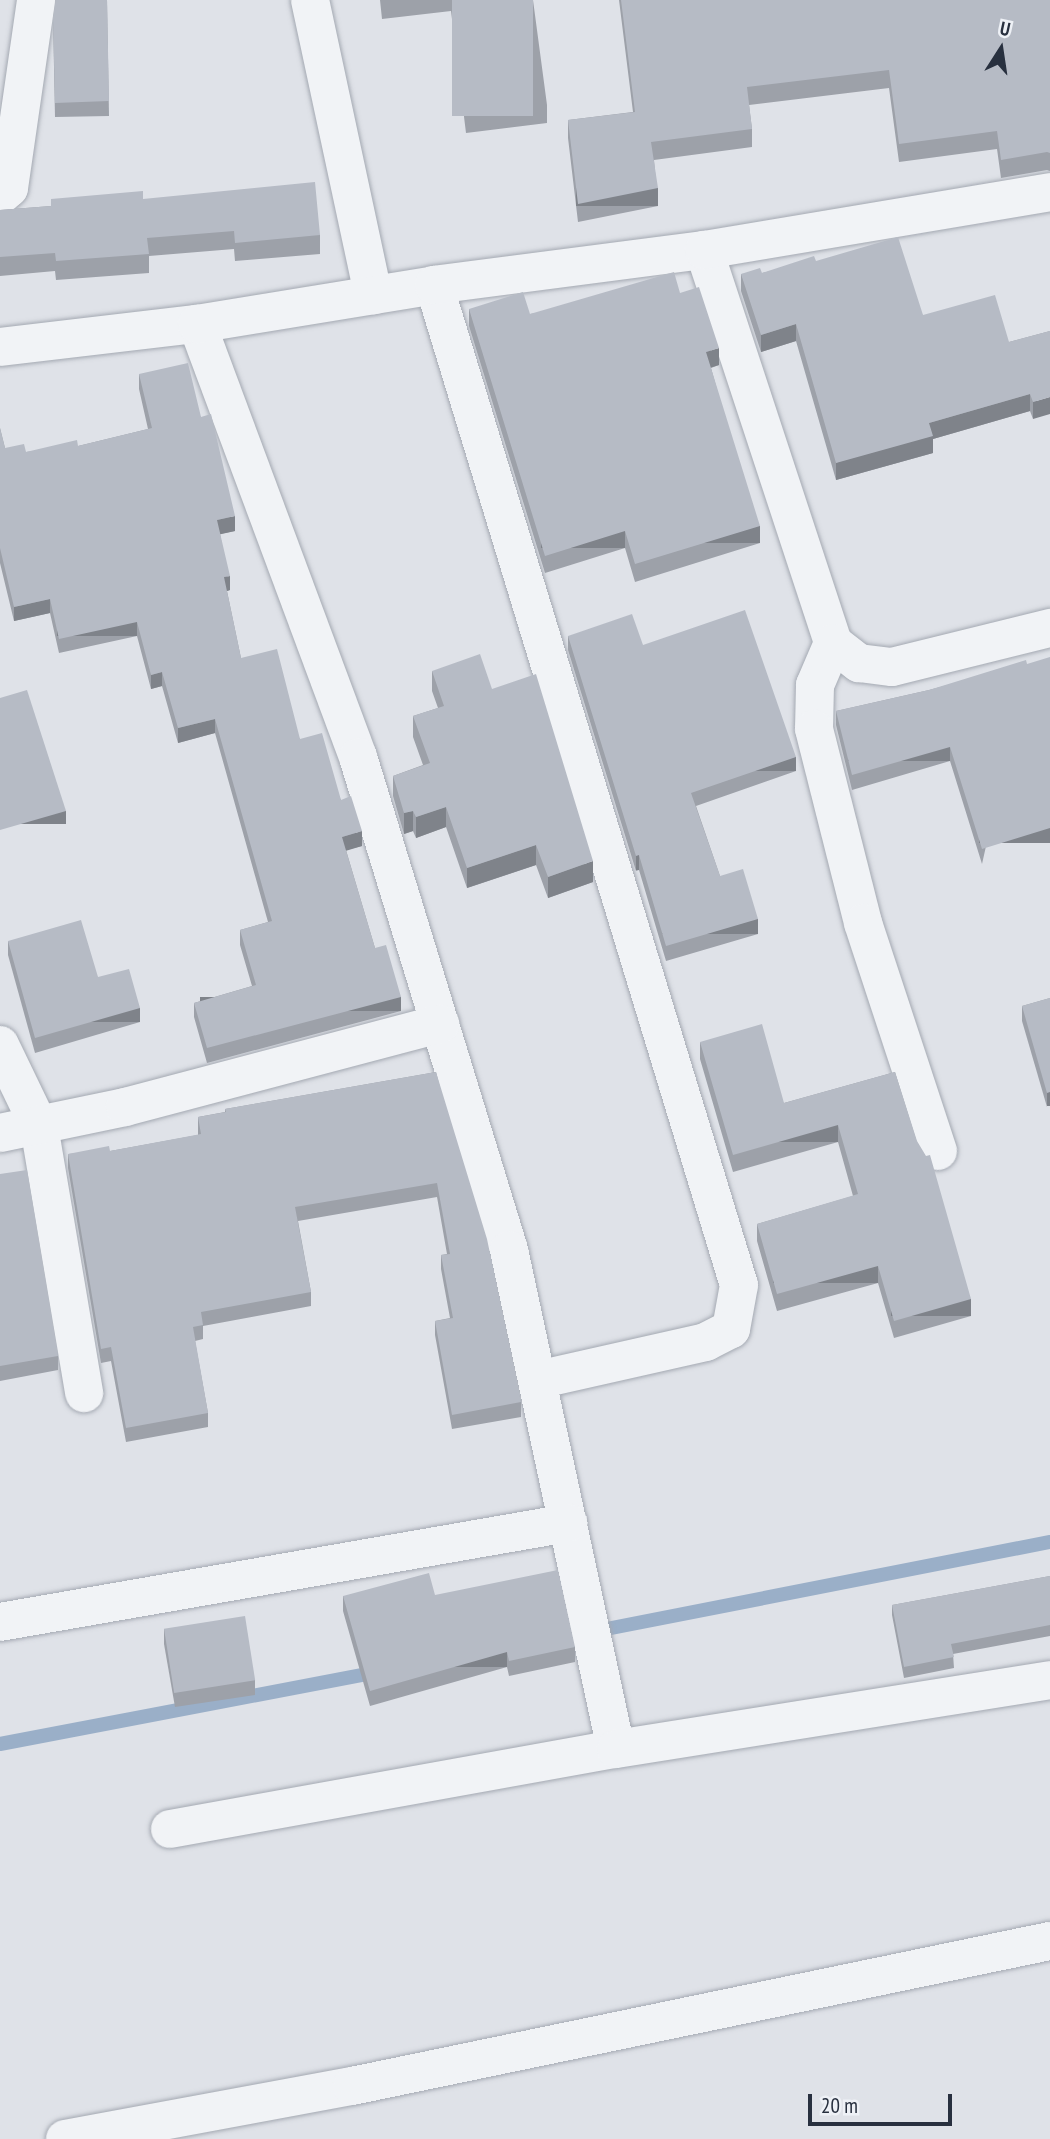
<!DOCTYPE html>
<html>
<head>
<meta charset="utf-8">
<style>
	body { margin:0 }
	#map { position:relative; width:1050px; height:2139px; overflow:hidden; background:#dfe2e8; font-family:"PT Sans Narrow",sans-serif }
	div>[style] { position:absolute }
	[style*='--x'] { left:calc(var(--x)*1px); top:calc(var(--y)*1px); width:calc(var(--w)*1px); rotate:calc(var(--a)*1deg) }
	.stream>* { height:14px; margin:-7px; padding:0 7px; transform-origin:7px; border-radius:7px; background:#9aafc8 }
	.roads { filter:drop-shadow(0 0 2px #a4a9b2) drop-shadow(0 0 2px #a4a9b2) }
	.minor>* { height:38px; margin:-19px; padding:0 19px; transform-origin:19px; border-radius:19px; background:#f1f3f6 }
	.wall>* { inset:0; background:#9da1a9 }
	.shaded-wall>* { inset:0; background:#7f838a; transform-origin:0 0 }
	.building>* { inset:0; background:#b6bbc5; transform-origin:0 0 }
	span { translate:-50% -50%; white-space:nowrap; text-align:center; line-height:1.15; -webkit-text-stroke:5px #eef1f6; paint-order:stroke }
	.north { position:absolute; left:966px; top:14px; width:70px; height:70px; -webkit-text-stroke:5px #eef1f6; paint-order:stroke; rotate:12deg; font-size:19px; font-weight:700; line-height:28px; text-align:center; color:#28303f }
	.north::after { content:''; display:block; margin:auto; width:24px; height:32px; background:#28303f; clip-path:polygon(50% 0,100% 100%,50% 72%,0 100%) }
	.scale { position:absolute; left:808px; top:2094px; width:144px; height:32px; box-sizing:border-box; border:4px solid #28303f; border-top:0; padding-left:9px; font-size:21px; line-height:24px; white-space:nowrap; color:#28303f; -webkit-text-stroke:5px #eef1f6; paint-order:stroke }
</style>
</head>
<body>
<div id="map">
	<div class="stream">
		<i style="--x:591;--y:1632;--w:468;--a:-11.1"></i>
		<i style="--x:0;--y:1744;--w:385;--a:-10.8"></i>
	</div>
	<div class="roads">
		<div class="minor">
			<i style="--x:310;--y:0;--w:302;--a:77.9"></i>
			<i style="--x:0;--y:196;--w:12;--a:-42"></i>
			<i style="--x:9;--y:188;--w:190;--a:-81.8"></i>
			<i style="--x:704;--y:250;--w:414;--a:71.8"></i>
			<i style="--x:833;--y:643;--w:33;--a:38"></i>
			<i style="--x:859;--y:663;--w:33;--a:7"></i>
			<i style="--x:892;--y:667;--w:163;--a:-13.9"></i>
			<i style="--x:434;--y:285;--w:1045;--a:73.04"></i>
			<i style="--x:739;--y:1285;--w:45;--a:100.3"></i>
			<i style="--x:731;--y:1329;--w:28;--a:153"></i>
			<i style="--x:706;--y:1342;--w:173;--a:167.3"></i>
			<i style="--x:197;--y:324;--w:462;--a:69.6"></i>
			<i style="--x:358;--y:757;--w:516;--a:72.97"></i>
			<i style="--x:509;--y:1250;--w:510;--a:77.9"></i>
			<i style="--x:0;--y:347;--w:198;--a:-6.7"></i>
			<i style="--x:197;--y:324;--w:240;--a:-9.3"></i>
			<i style="--x:434;--y:285;--w:272;--a:-7.4"></i>
			<i style="--x:704;--y:250;--w:351;--a:-9.5"></i>
			<i style="--x:833;--y:643;--w:46;--a:113.2"></i>
			<i style="--x:815;--y:685;--w:44;--a:91.3"></i>
			<i style="--x:814;--y:729;--w:200;--a:75.8"></i>
			<i style="--x:863;--y:923;--w:240;--a:71.8"></i>
			<i style="--x:0;--y:1045;--w:90;--a:64.3"></i>
			<i style="--x:39;--y:1126;--w:271;--a:80.4"></i>
			<i style="--x:0;--y:1133;--w:128;--a:-11.7"></i>
			<i style="--x:125;--y:1107;--w:326;--a:-14.8"></i>
			<i style="--x:0;--y:1622;--w:577;--a:-9.89"></i>
			<i style="--x:170;--y:1829;--w:453;--a:-10.2"></i>
			<i style="--x:616;--y:1749;--w:439;--a:-9"></i>
			<i style="--x:65;--y:2139;--w:292;--a:-10.5"></i>
			<i style="--x:352;--y:2086;--w:713;--a:-11.74"></i>
		</div>
	</div>
	<div class="wall">
		<i style="clip-path:polygon(107px 0,109px 116px,55px 117px,53px 18px)"></i>
		<i style="clip-path:polygon(380px 0,536px 0,533px 0,547px 105px,547px 123px,466px 133px,451px 11px,382px 19px)"></i>
		<i style="clip-path:polygon(619px 0,1050px 0,1050px 171px,1047px 170px,1001px 178px,997px 149px,899px 162px,889px 88px,749px 105px,752px 129px,752px 147px,654px 160px,658px 206px,578px 222px,568px 138px,568px 120px,633px 112px)"></i>
		<i style="clip-path:polygon(51px 199px,143px 199px,320px 235px,320px 254px,235px 261px,234px 249px,149px 256px,149px 273px,56px 280px,55px 271px,0 276px,0 210px,51px 206px)"></i>
		<i style="clip-path:polygon(816px 261px,923px 315px,1009px 342px,1050px 331px,1033px 419px,1030px 411px,933px 439px,933px 453px,836px 480px,796px 341px,761px 352px,741px 291px,741px 274px,762px 273px)"></i>
		<i style="clip-path:polygon(680px 293px,719px 365px,711px 368px,760px 543px,635px 582px,625px 548px,545px 573px,469px 326px,469px 309px,530px 314px)"></i>
		<i style="clip-path:polygon(139px 374px,201px 417px,235px 531px,220px 534px,230px 590px,227px 591px,241px 658px,300px 739px,341px 800px,362px 846px,346px 850px,375px 948px,401px 1011px,207px 1063px,194px 1017px,194px 1003px,252px 986px,240px 945px,240px 930px,268px 922px,215px 733px,178px 743px,162px 686px,151px 689px,137px 636px,59px 653px,50px 613px,14px 621px,0 563px,0 428px,5px 448px,26px 452px,78px 446px,148px 429px,139px 389px)"></i>
		<i style="clip-path:polygon(568px 636px,643px 645px,796px 771px,696px 806px,720px 876px,758px 934px,666px 961px,639px 870px,636px 871px,568px 650px)"></i>
		<i style="clip-path:polygon(1027px 664px,982px 864px,950px 761px,852px 790px,836px 725px,836px 711px,929px 690px)"></i>
		<i style="clip-path:polygon(432px 671px,492px 689px,593px 882px,548px 898px,536px 865px,467px 888px,446px 827px,416px 838px,413px 831px,404px 834px,393px 796px,393px 776px,423px 765px,413px 737px,413px 716px,438px 708px,432px 691px)"></i>
		<i style="clip-path:polygon(8px 941px,98px 977px,140px 1022px,35px 1053px,8px 955px)"></i>
		<i style="clip-path:polygon(1050px 998px,1047px 1107px,1022px 1021px,1022px 1006px)"></i>
		<i style="clip-path:polygon(700px 1042px,784px 1103px,895px 1072px,971px 1316px,894px 1338px,878px 1283px,777px 1311px,757px 1241px,757px 1224px,853px 1196px,838px 1142px,733px 1172px,700px 1059px)"></i>
		<i style="clip-path:polygon(436px 1072px,521px 1402px,521px 1417px,452px 1429px,435px 1335px,435px 1321px,450px 1318px,441px 1269px,441px 1255px,447px 1254px,437px 1197px,298px 1221px,311px 1292px,311px 1306px,203px 1326px,203px 1339px,195px 1341px,208px 1413px,208px 1427px,126px 1442px,111px 1361px,101px 1363px,68px 1168px,68px 1154px,110px 1151px,198px 1135px,198px 1117px,225px 1112px,225px 1109px)"></i>
		<i style="clip-path:polygon(0 1174px,58px 1356px,58px 1370px,0 1381px)"></i>
		<i style="clip-path:polygon(1050px 1576px,1050px 1636px,953px 1654px,954px 1668px,904px 1678px,892px 1615px,892px 1605px)"></i>
		<i style="clip-path:polygon(435px 1595px,575px 1647px,575px 1662px,509px 1676px,507px 1667px,370px 1706px,343px 1611px,343px 1596px)"></i>
		<i style="clip-path:polygon(164px 1629px,255px 1680px,255px 1695px,175px 1707px,164px 1644px)"></i>
	</div>
	<div class="shaded-wall">
		<i style="left:658px;top:188px;width:18px;height:82px;rotate:90deg"></i>
		<i style="clip-path:polygon(796px 324px,796px 341px,761px 352px,761px 335px)"></i>
		<i style="clip-path:polygon(719px 348px,719px 365px,706px 369px,706px 352px)"></i>
		<i style="clip-path:polygon(1030px 394px,1030px 411px,933px 439px,933px 453px,836px 480px,836px 463px,929px 423px)"></i>
		<i style="clip-path:polygon(1050px 397px,1050px 414px,1033px 419px,1033px 402px)"></i>
		<i style="clip-path:polygon(235px 516px,235px 531px,217px 535px,217px 520px)"></i>
		<i style="left:760px;top:526px;width:17px;height:131px;rotate:90deg"></i>
		<i style="left:625px;top:531px;width:17px;height:84px;rotate:90deg"></i>
		<i style="clip-path:polygon(230px 576px,230px 590px,224px 592px,224px 577px)"></i>
		<i style="clip-path:polygon(50px 599px,50px 613px,14px 621px,14px 607px)"></i>
		<i style="left:137px;top:622px;width:14px;height:80px;rotate:90deg"></i>
		<i style="clip-path:polygon(162px 672px,162px 686px,151px 689px,151px 675px)"></i>
		<i style="clip-path:polygon(215px 719px,215px 733px,178px 743px,178px 728px)"></i>
		<i style="left:950px;top:747px;width:14px;height:102px;rotate:90deg"></i>
		<i style="left:796px;top:757px;width:14px;height:111px;rotate:90deg"></i>
		<i style="clip-path:polygon(446px 807px,446px 827px,416px 838px,416px 817px)"></i>
		<i style="left:66px;top:811px;width:13px;height:69px;rotate:90deg"></i>
		<i style="clip-path:polygon(413px 811px,413px 831px,404px 834px,404px 813px)"></i>
		<i style="left:1050px;top:828px;width:15px;height:71px;rotate:90deg"></i>
		<i style="clip-path:polygon(362px 831px,362px 846px,342px 852px,342px 837px)"></i>
		<i style="clip-path:polygon(536px 845px,536px 865px,467px 888px,467px 868px)"></i>
		<i style="left:639px;top:855px;width:15px;height:3px;rotate:90deg"></i>
		<i style="clip-path:polygon(593px 861px,593px 882px,548px 898px,548px 877px)"></i>
		<i style="left:758px;top:919px;width:15px;height:96px;rotate:90deg"></i>
		<i style="left:401px;top:997px;width:14px;height:201px;rotate:90deg"></i>
		<i style="left:140px;top:1008px;width:14px;height:109px;rotate:90deg"></i>
		<i style="left:1050px;top:1092px;width:14px;height:3px;rotate:90deg"></i>
		<i style="left:838px;top:1125px;width:17px;height:109px;rotate:90deg"></i>
		<i style="left:878px;top:1266px;width:17px;height:105px;rotate:90deg"></i>
		<i style="left:971px;top:1299px;width:17px;height:80px;rotate:90deg"></i>
		<i style="left:507px;top:1652px;width:15px;height:142px;rotate:90deg"></i>
	</div>
	<div class="building">
		<i style="clip-path:polygon(56px 0,107px 0,109px 101px,55px 103px,53px 18px)"></i>
		<i style="left:452px;top:0;width:81px;height:116px"></i>
		<i style="clip-path:polygon(621px 0,1050px 0,1050px 153px,1047px 152px,1001px 160px,997px 131px,899px 144px,889px 70px,747px 87px,752px 129px,651px 142px,658px 188px,578px 204px,568px 120px,635px 112px)"></i>
		<i style="clip-path:polygon(315px 182px,320px 235px,235px 243px,234px 231px,147px 238px,149px 254px,56px 261px,55px 253px,0 257px,0 210px,51px 206px,51px 199px,143px 191px,143px 199px)"></i>
		<i style="clip-path:polygon(898px 237px,923px 315px,995px 295px,1009px 342px,1050px 331px,1050px 397px,1033px 402px,1030px 394px,929px 423px,933px 436px,836px 463px,796px 324px,761px 335px,741px 274px,760px 268px,762px 273px,814px 256px,816px 261px)"></i>
		<i style="clip-path:polygon(674px 272px,680px 293px,699px 287px,719px 348px,706px 352px,760px 526px,635px 564px,625px 531px,545px 556px,469px 309px,523px 292px,530px 314px)"></i>
		<i style="clip-path:polygon(188px 363px,201px 417px,211px 414px,235px 516px,217px 520px,230px 576px,224px 577px,241px 658px,277px 649px,300px 739px,322px 733px,341px 800px,351px 796px,362px 831px,342px 837px,375px 948px,386px 945px,401px 997px,207px 1048px,194px 1003px,256px 985px,240px 930px,272px 921px,215px 719px,178px 728px,162px 672px,151px 675px,137px 622px,59px 639px,50px 599px,14px 607px,0 548px,0 428px,5px 448px,24px 444px,26px 452px,77px 440px,78px 446px,152px 428px,139px 374px)"></i>
		<i style="clip-path:polygon(745px 610px,796px 757px,691px 793px,720px 876px,743px 869px,758px 919px,666px 946px,639px 855px,636px 856px,568px 636px,632px 614px,643px 645px)"></i>
		<i style="clip-path:polygon(480px 654px,492px 689px,536px 674px,593px 861px,548px 877px,536px 845px,467px 868px,446px 807px,416px 817px,413px 811px,404px 813px,393px 776px,430px 763px,413px 716px,444px 706px,432px 671px)"></i>
		<i style="clip-path:polygon(1050px 657px,1050px 828px,982px 849px,950px 747px,852px 775px,836px 711px,929px 690px,1026px 660px,1027px 664px)"></i>
		<i style="clip-path:polygon(27px 690px,66px 811px,0 830px,0 698px)"></i>
		<i style="clip-path:polygon(81px 920px,98px 977px,129px 969px,140px 1008px,35px 1038px,8px 941px)"></i>
		<i style="clip-path:polygon(1050px 998px,1050px 1092px,1047px 1093px,1022px 1006px)"></i>
		<i style="clip-path:polygon(762px 1024px,784px 1103px,895px 1072px,917px 1141px,926px 1156px,930px 1155px,971px 1299px,894px 1321px,878px 1266px,777px 1294px,757px 1224px,858px 1194px,838px 1125px,733px 1155px,700px 1042px)"></i>
		<i style="clip-path:polygon(436px 1072px,487px 1239px,521px 1402px,452px 1415px,435px 1321px,453px 1318px,441px 1255px,450px 1254px,437px 1183px,295px 1207px,311px 1292px,201px 1312px,203px 1325px,193px 1327px,208px 1413px,126px 1428px,111px 1347px,101px 1349px,68px 1154px,109px 1146px,110px 1151px,201px 1134px,198px 1117px,226px 1112px,225px 1109px)"></i>
		<i style="clip-path:polygon(27px 1170px,58px 1356px,0 1366px,0 1174px)"></i>
		<i style="clip-path:polygon(558px 1570px,575px 1647px,509px 1661px,507px 1652px,370px 1691px,343px 1596px,429px 1573px,435px 1595px)"></i>
		<i style="clip-path:polygon(1050px 1576px,1050px 1625px,951px 1644px,954px 1657px,904px 1667px,892px 1605px)"></i>
		<i style="left:245px;top:1616px;width:65px;height:82px;rotate:81deg"></i>
	</div>
	<div class="north">U</div>
	<div class="scale">20 m</div>
</div>
</body>
</html>
